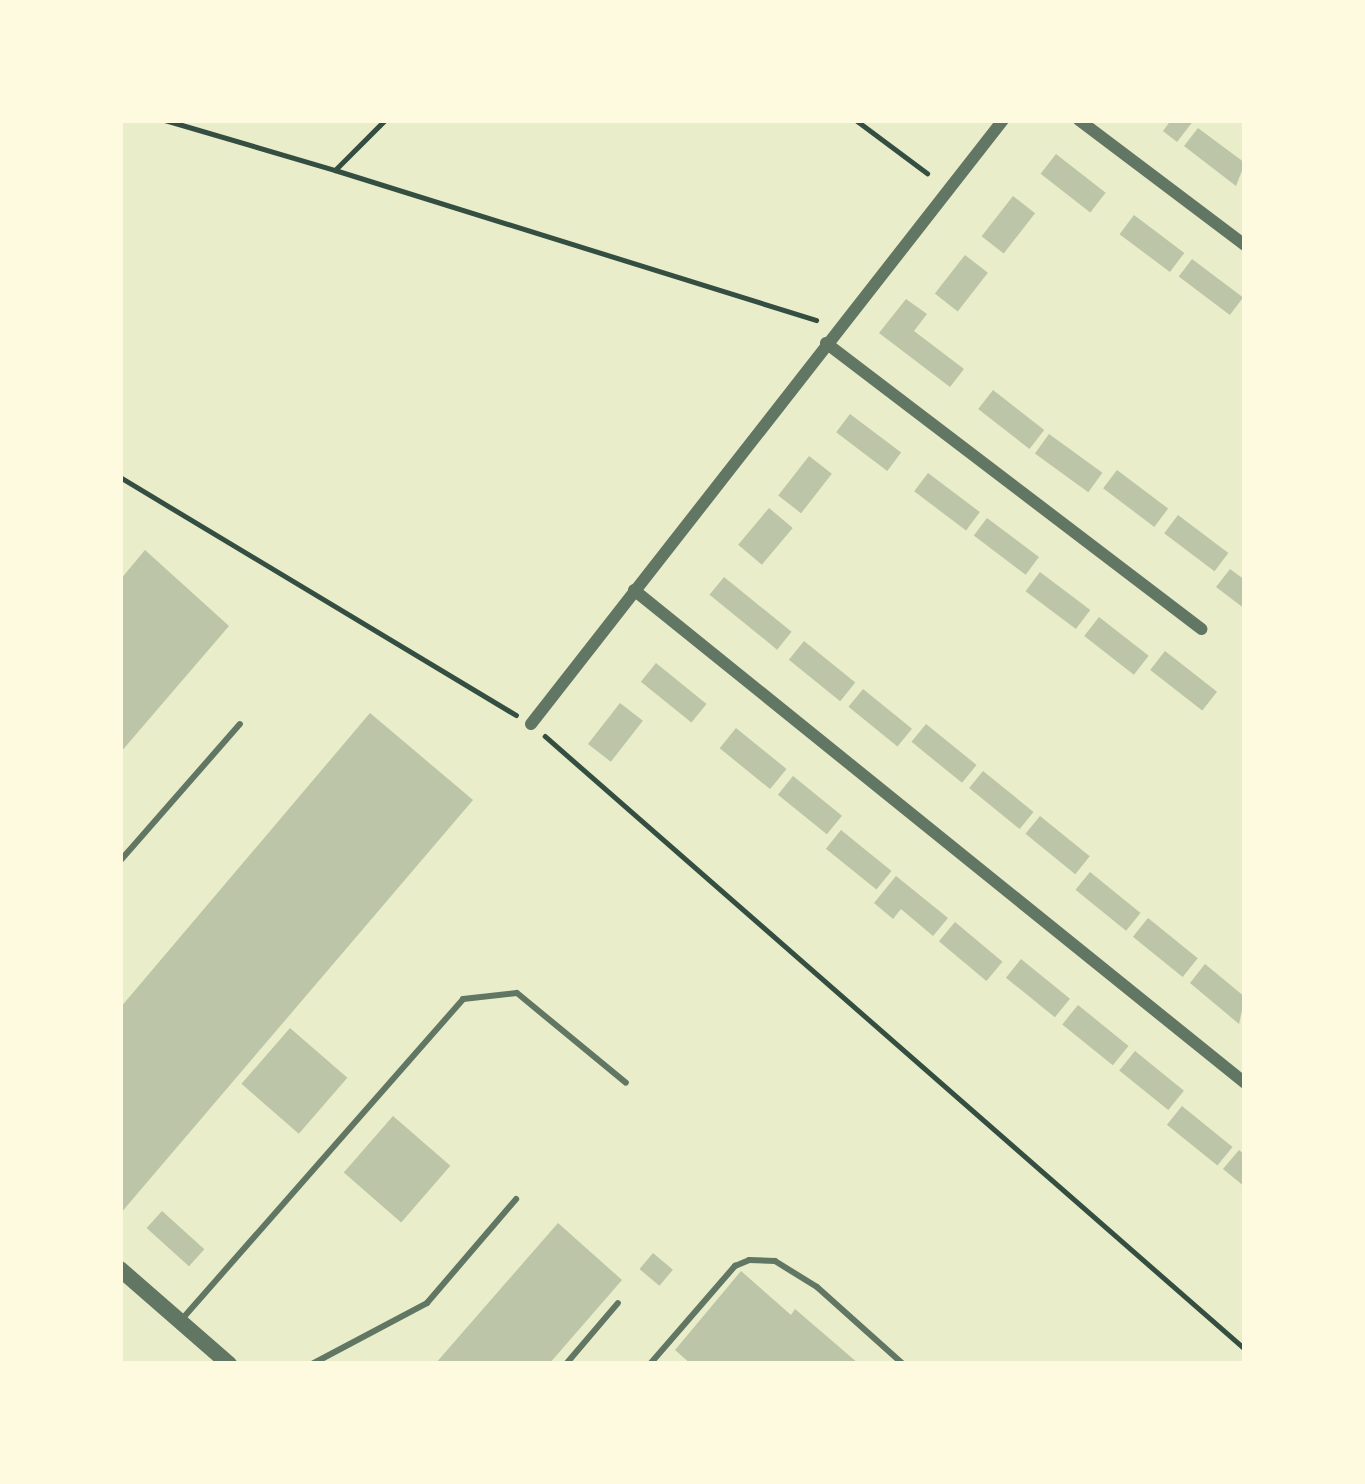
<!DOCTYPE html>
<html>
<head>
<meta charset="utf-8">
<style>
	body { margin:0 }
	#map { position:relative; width:1365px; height:1484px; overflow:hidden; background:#e9edc9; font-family:Ubuntu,sans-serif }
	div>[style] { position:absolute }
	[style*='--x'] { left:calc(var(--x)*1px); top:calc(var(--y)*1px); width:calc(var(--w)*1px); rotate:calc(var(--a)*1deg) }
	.building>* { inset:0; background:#bcc5a7; transform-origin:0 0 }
	.path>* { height:4.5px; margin:-2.25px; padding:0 2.25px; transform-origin:2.25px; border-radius:2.25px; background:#344e41 }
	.service>* { height:6px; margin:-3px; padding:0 3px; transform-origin:3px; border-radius:3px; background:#617663 }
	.minor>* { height:12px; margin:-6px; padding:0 6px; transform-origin:6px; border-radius:6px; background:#617663 }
	.tertiary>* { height:16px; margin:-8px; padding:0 8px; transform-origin:8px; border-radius:8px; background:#617663 }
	span { translate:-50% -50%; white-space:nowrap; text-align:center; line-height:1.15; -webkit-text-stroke:10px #fefae0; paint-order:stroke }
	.frame { position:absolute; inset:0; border:123px solid #fefae0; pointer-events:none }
</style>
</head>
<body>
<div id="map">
	<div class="building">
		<i style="clip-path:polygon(1171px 120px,1194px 120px,1177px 142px,1163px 131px)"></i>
		<i style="clip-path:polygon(1198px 128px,1245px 163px,1236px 186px,1184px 146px)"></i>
		<i style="left:1056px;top:154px;width:63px;height:25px;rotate:38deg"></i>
		<i style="left:1013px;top:196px;width:28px;height:51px;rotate:38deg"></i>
		<i style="left:1134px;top:215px;width:63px;height:24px;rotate:37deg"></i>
		<i style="left:965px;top:255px;width:29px;height:49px;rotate:38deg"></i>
		<i style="left:1192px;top:259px;width:64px;height:22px;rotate:37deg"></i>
		<i style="clip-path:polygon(906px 299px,927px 314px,914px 331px,964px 369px,950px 387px,879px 333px)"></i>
		<i style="left:993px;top:390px;width:65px;height:24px;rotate:38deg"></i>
		<i style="left:850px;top:414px;width:64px;height:23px;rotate:37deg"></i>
		<i style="left:1049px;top:434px;width:66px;height:24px;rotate:36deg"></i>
		<i style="left:809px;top:456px;width:29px;height:50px;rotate:38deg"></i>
		<i style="left:1117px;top:470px;width:64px;height:23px;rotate:37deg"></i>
		<i style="left:928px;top:473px;width:65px;height:23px;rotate:37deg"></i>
		<i style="left:769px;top:508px;width:31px;height:48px;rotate:40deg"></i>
		<i style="left:1178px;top:515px;width:63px;height:23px;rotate:37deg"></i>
		<i style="left:987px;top:518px;width:65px;height:22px;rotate:37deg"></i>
		<i style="clip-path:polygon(145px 550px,229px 626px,120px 753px,120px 580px)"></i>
		<i style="clip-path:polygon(1230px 569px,1245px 580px,1245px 609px,1216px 587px)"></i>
		<i style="left:1040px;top:572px;width:63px;height:24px;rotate:37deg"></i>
		<i style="left:724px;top:577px;width:87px;height:23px;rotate:39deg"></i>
		<i style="left:1099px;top:617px;width:63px;height:24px;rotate:38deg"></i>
		<i style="left:804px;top:641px;width:66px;height:24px;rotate:39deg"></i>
		<i style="left:1165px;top:651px;width:66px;height:24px;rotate:38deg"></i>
		<i style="left:656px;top:663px;width:65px;height:24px;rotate:39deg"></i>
		<i style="left:863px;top:689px;width:63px;height:23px;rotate:39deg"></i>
		<i style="left:620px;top:703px;width:29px;height:52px;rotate:38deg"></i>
		<i style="clip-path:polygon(370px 713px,473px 800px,120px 1214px,120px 1008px)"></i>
		<i style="left:926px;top:724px;width:65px;height:23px;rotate:39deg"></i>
		<i style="left:736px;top:728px;width:65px;height:26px;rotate:39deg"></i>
		<i style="left:983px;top:771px;width:65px;height:22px;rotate:39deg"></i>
		<i style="left:793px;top:776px;width:63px;height:24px;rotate:39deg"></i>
		<i style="left:1040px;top:816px;width:64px;height:23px;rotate:39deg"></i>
		<i style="left:841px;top:830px;width:65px;height:24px;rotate:39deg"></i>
		<i style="left:1090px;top:872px;width:65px;height:23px;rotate:39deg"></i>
		<i style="clip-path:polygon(896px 876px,948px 918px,933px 936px,901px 909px,893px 919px,874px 903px)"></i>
		<i style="left:1148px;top:918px;width:64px;height:24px;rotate:39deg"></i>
		<i style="left:955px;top:922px;width:62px;height:25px;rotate:40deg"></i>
		<i style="left:1021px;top:959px;width:63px;height:24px;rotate:39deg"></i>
		<i style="clip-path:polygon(1205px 964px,1245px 997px,1239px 1024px,1190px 983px)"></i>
		<i style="left:1078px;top:1005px;width:65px;height:25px;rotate:39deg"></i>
		<i style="left:290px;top:1028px;width:76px;height:74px;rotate:41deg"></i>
		<i style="left:1135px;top:1051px;width:63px;height:25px;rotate:39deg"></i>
		<i style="left:1182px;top:1106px;width:65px;height:24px;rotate:39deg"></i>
		<i style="left:393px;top:1116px;width:76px;height:75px;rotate:41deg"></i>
		<i style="clip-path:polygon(1239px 1150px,1245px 1155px,1245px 1187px,1223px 1169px)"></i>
		<i style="left:162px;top:1211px;width:57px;height:23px;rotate:42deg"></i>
		<i style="clip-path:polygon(558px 1223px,622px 1280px,549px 1364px,435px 1364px)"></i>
		<i style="left:653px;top:1253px;width:26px;height:21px;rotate:40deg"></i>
		<i style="clip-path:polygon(741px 1271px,791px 1315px,795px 1309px,859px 1364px,691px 1364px,675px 1350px)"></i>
	</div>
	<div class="path">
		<i style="--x:165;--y:120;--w:177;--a:16.4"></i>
		<i style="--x:335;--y:170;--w:71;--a:-45"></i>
		<i style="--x:856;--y:120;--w:89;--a:36.7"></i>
		<i style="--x:335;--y:170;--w:504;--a:17.32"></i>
		<i style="--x:120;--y:477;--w:462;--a:31"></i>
		<i style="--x:545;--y:736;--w:930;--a:41.21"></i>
	</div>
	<div class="service">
		<i style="--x:120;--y:861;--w:182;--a:-48.8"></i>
		<i style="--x:183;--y:1318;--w:424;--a:-48.7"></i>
		<i style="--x:463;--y:999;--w:54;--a:-6.3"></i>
		<i style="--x:517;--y:993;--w:141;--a:39.5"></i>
		<i style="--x:312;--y:1364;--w:130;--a:-27.9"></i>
		<i style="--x:427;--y:1303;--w:137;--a:-49.4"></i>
		<i style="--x:566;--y:1364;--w:80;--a:-49.6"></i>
		<i style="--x:650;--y:1364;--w:130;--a:-49.1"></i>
		<i style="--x:735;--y:1266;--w:15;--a:-23"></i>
		<i style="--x:749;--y:1260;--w:26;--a:2"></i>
		<i style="--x:775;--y:1261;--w:49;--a:31.8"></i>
		<i style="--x:817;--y:1287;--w:115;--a:41.8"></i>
	</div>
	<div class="minor">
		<i style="--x:1079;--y:120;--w:208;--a:37"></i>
		<i style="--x:826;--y:343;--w:472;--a:37.3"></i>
		<i style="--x:634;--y:590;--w:785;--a:38.9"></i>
		<i style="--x:531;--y:724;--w:767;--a:-51.99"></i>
	</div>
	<div class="tertiary">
		<i style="--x:120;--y:1269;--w:145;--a:41.1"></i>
	</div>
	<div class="frame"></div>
</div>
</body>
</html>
